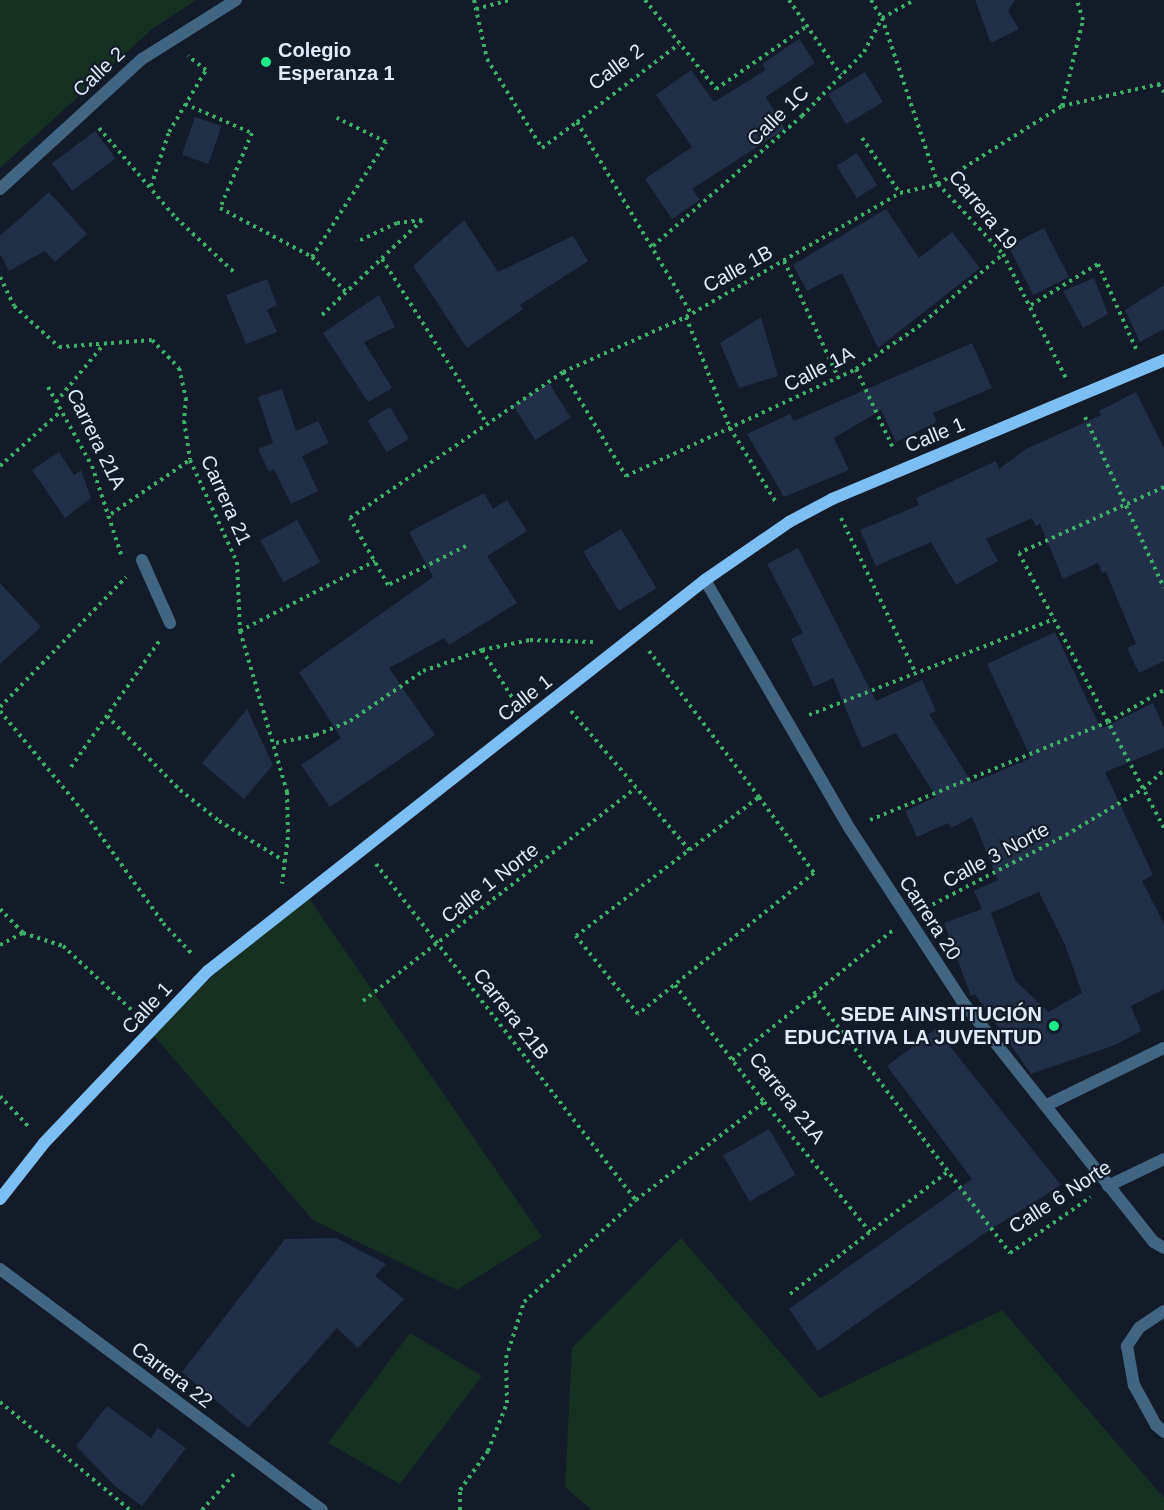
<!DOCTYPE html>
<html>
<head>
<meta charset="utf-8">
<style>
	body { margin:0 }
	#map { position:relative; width:1164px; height:1510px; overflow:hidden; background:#131b28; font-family:Helvetica,sans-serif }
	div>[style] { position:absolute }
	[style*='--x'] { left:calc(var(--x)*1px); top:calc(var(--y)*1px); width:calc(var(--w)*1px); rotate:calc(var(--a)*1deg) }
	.green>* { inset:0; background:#163121 }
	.building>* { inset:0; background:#212f47; transform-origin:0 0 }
	.path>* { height:4px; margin-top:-2px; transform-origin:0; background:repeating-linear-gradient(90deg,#3cb066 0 3px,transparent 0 7.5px) }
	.lane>* { height:12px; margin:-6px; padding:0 6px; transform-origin:6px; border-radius:6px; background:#426582 }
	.street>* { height:12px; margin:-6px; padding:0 6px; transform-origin:6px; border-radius:6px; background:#426582 }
	.secondary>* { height:12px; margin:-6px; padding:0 6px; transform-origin:6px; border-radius:6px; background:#7dbef3 }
	.dots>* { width:16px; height:16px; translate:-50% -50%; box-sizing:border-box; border:3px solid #131b28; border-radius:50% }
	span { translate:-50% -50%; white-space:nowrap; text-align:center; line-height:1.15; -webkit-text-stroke:4.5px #131b28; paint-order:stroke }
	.poi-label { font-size:20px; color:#ddebfc; font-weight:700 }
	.left { translate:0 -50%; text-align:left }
	.right { translate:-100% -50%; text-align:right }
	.street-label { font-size:20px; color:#ddebfc }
</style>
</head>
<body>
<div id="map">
	<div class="green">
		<i style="clip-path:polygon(0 0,196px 0,152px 29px,0 168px)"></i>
		<i style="clip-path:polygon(306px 894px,542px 1237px,457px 1290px,313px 1220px,150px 1031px)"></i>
		<i style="clip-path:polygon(681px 1238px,820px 1398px,1002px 1310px,1164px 1498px,1164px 1510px,592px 1510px,565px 1487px,572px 1348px)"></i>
		<i style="clip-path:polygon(410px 1333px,482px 1376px,400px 1484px,328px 1443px)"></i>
	</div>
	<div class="building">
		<i style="clip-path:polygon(975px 0,1015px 0,1008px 11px,1019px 29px,991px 43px)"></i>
		<i style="clip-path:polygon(799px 39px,815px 63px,766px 97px,785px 129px,692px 189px,700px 200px,672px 219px,645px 179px,692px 147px,656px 95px,691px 70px,714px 102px,766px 70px,762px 64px)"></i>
		<i style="left:865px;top:72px;width:35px;height:43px;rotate:59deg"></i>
		<i style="left:195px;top:117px;width:28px;height:40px;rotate:19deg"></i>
		<i style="left:95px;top:131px;width:34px;height:54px;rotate:53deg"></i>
		<i style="left:857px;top:153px;width:38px;height:24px;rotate:58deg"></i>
		<i style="clip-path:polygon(49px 192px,87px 234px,55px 262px,45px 251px,9px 271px,0 254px,0 236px)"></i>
		<i style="clip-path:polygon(886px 209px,919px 258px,952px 232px,980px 268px,878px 348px,842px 273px,807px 291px,793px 265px)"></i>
		<i style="clip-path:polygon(464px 220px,498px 272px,573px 236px,588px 261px,520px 305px,523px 309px,467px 348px,413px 266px)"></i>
		<i style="left:1044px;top:228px;width:55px;height:40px;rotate:63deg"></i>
		<i style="clip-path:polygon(1094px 278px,1108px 314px,1083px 328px,1063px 291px)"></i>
		<i style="clip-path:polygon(267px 279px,277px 305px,267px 310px,277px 332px,246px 344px,226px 295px)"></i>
		<i style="clip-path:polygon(1164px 285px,1164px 329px,1140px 342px,1125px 310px)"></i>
		<i style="clip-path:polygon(379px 295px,395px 327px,364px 342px,392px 388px,368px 402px,323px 333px)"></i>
		<i style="clip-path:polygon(761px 317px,778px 376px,739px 388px,720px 343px)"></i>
		<i style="clip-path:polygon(972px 343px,992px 388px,933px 413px,937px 422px,896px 442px,881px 410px,834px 438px,849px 470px,784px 497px,747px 434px,790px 414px,794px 421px)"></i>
		<i style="left:549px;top:383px;width:41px;height:42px;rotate:58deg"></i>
		<i style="clip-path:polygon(282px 389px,296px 431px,318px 421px,329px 443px,302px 456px,318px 491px,291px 504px,274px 469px,269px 472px,258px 449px,273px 443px,258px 397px)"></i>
		<i style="clip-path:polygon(1136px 392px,1164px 448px,1164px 661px,1139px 673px,1127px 648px,1136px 644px,1106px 572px,1102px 573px,1098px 563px,1063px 579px,1040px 524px,1036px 526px,1032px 518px,986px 539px,998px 561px,956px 585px,931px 542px,876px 566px,860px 530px,919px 505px,916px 498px,996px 461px,999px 469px,1026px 449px,1101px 415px,1099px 411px)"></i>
		<i style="left:390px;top:407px;width:37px;height:26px;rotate:59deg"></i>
		<i style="clip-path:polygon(59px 452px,74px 475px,81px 470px,91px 498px,65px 518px,32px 470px)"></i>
		<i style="clip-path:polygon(484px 493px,493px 509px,507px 500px,527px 531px,487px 556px,517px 603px,449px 645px,444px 638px,389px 668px,435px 735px,330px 807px,301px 765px,341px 738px,299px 672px,433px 577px,409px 532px)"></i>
		<i style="left:297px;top:520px;width:48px;height:42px;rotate:61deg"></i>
		<i style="left:621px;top:529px;width:69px;height:44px;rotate:59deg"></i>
		<i style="clip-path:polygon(evenodd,798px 548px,876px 701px,922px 680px,936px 711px,929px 714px,972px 783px,1031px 758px,987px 664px,1055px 632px,1101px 729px,1153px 703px,1164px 728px,1164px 748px,1105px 772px,1153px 875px,1142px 881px,1164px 924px,1164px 989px,1131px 1006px,1141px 1031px,1115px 1045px,1031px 1074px,975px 994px,971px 996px,944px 923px,982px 909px,974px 891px,998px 880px,972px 817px,951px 828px,948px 823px,917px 837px,905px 811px,936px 797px,896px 733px,862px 748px,833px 678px,814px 687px,791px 639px,803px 633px,767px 564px,798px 548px,1039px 892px,1065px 945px,1082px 993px,1048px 1012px,1015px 980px,991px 913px,1039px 892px)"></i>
		<i style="clip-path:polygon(0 583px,41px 627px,0 664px)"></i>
		<i style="clip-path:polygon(247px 709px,273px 765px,244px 799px,202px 763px)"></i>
		<i style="clip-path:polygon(936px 1029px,1061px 1185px,985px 1233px,818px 1351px,789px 1309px,972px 1179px,887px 1066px)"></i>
		<i style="left:769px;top:1129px;width:53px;height:53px;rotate:60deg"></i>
		<i style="clip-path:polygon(336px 1238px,386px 1264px,375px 1276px,404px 1299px,358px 1348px,337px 1328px,248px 1428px,182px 1372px,285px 1239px)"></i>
		<i style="clip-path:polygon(107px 1406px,151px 1438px,158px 1428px,186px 1448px,142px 1506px,116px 1487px,76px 1446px)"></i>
	</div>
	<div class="path">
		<i style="--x:474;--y:0;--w:60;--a:77.6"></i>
		<i style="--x:487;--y:59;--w:105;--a:58.3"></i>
		<i style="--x:542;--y:148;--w:44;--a:-36.6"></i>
		<i style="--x:577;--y:122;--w:222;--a:59.2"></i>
		<i style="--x:645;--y:0;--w:114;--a:51.4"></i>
		<i style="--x:716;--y:89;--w:111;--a:-34.7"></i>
		<i style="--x:789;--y:0;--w:91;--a:55.3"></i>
		<i style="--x:871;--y:0;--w:21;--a:59"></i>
		<i style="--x:882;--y:18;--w:175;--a:71.4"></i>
		<i style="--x:938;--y:184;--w:96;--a:47.1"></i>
		<i style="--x:1003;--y:254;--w:139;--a:63.1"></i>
		<i style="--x:476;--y:9;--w:35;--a:-15"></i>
		<i style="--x:1158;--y:84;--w:10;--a:53"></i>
		<i style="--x:185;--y:104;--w:73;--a:23.4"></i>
		<i style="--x:252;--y:133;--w:82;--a:113.1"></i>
		<i style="--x:220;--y:208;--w:104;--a:28"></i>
		<i style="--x:312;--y:257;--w:49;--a:45.8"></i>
		<i style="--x:1062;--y:106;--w:89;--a:-76.3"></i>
		<i style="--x:1083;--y:20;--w:21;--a:-107"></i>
		<i style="--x:577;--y:122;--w:128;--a:-37.4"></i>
		<i style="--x:99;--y:128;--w:118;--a:49.5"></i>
		<i style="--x:176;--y:218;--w:82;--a:43"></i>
		<i style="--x:862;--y:138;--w:67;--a:55.4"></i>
		<i style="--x:151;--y:186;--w:57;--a:-71.6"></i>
		<i style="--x:169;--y:132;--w:72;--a:-59.2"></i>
		<i style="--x:206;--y:70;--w:23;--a:-142"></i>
		<i style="--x:653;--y:246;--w:198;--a:-41.1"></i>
		<i style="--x:802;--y:116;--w:89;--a:-45.9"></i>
		<i style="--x:864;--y:52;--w:38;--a:-62"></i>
		<i style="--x:882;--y:18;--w:37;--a:-29"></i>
		<i style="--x:312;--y:257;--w:137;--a:-57.2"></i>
		<i style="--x:386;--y:142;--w:55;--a:-153.9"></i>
		<i style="--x:382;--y:259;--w:193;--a:57.5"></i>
		<i style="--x:784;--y:261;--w:130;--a:65"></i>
		<i style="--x:0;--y:277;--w:32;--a:64"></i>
		<i style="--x:14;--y:306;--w:61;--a:42.3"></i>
		<i style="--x:59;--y:347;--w:93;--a:-4.3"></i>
		<i style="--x:152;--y:340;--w:39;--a:46"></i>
		<i style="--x:179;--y:368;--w:31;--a:77"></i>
		<i style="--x:186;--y:398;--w:23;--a:95"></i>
		<i style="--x:184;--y:421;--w:39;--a:81"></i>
		<i style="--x:190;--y:460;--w:112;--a:65.3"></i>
		<i style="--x:237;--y:562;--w:69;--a:87.5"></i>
		<i style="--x:240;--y:631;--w:168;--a:73.7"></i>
		<i style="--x:287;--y:792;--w:45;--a:88.7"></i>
		<i style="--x:288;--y:837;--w:47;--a:97.3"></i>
		<i style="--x:1031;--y:305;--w:79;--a:-31.5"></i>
		<i style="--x:1098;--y:264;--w:93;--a:65.9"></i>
		<i style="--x:322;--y:315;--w:138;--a:-43.5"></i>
		<i style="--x:422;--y:220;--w:25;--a:173"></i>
		<i style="--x:397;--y:223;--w:45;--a:155.1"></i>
		<i style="--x:686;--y:317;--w:119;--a:68.4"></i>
		<i style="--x:730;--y:428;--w:89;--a:58.3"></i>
		<i style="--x:856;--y:369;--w:89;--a:64.9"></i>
		<i style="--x:563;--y:372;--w:122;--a:58.8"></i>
		<i style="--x:626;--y:476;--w:254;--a:-24.9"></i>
		<i style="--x:856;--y:369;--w:75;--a:-34.1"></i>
		<i style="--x:918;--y:327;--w:112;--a:-40.7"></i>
		<i style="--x:48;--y:387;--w:90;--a:60.9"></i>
		<i style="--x:92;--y:466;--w:93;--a:71.8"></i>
		<i style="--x:56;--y:402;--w:75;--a:-50.4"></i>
		<i style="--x:1085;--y:417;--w:188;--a:65.2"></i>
		<i style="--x:0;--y:466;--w:82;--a:-42"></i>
		<i style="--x:1164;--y:487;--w:159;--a:155.5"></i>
		<i style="--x:1019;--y:553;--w:311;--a:62.2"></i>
		<i style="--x:111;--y:514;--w:96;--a:-34.4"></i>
		<i style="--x:841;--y:518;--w:173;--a:64.3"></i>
		<i style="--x:466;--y:546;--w:87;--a:153.4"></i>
		<i style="--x:388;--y:585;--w:77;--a:-119.6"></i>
		<i style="--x:350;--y:518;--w:258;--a:-34.4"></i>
		<i style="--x:563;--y:372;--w:135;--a:-24.1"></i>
		<i style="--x:686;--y:317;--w:247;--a:-30.1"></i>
		<i style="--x:900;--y:193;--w:39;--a:-13"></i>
		<i style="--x:938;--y:184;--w:146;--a:-32.2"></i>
		<i style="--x:1062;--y:106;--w:105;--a:-12.7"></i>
		<i style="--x:240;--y:631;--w:152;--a:-27.4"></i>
		<i style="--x:482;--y:650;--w:62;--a:57.6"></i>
		<i style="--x:649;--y:651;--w:183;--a:53"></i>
		<i style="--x:759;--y:797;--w:94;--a:54.1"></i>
		<i style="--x:814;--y:873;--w:226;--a:141.3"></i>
		<i style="--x:638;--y:1014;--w:100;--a:-128.5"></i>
		<i style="--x:576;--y:936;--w:230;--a:-37.2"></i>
		<i style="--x:0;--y:707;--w:181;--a:-45.9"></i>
		<i style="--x:0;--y:711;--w:135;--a:50.4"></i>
		<i style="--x:86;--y:815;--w:133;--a:54.5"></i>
		<i style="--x:163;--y:923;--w:44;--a:46.8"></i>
		<i style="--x:571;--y:711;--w:184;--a:49.6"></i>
		<i style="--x:809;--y:715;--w:263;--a:-21.4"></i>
		<i style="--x:107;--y:716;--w:104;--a:45.4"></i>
		<i style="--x:180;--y:790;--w:50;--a:38.5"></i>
		<i style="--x:219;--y:821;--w:79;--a:31.5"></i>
		<i style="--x:276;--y:743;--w:41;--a:-11.3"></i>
		<i style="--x:316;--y:735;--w:37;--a:-22"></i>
		<i style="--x:350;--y:721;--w:88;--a:-34.4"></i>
		<i style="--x:423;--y:671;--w:63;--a:-19.6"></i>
		<i style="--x:482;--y:650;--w:49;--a:-11.8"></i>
		<i style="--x:530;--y:640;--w:63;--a:1.8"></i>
		<i style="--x:71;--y:767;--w:155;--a:-55"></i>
		<i style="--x:870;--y:820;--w:257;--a:-22.4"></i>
		<i style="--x:1108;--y:722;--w:64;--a:-29.7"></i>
		<i style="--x:376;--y:864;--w:425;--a:52.3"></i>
		<i style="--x:926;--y:908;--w:158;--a:-27.5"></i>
		<i style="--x:1066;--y:835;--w:90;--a:-30.9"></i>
		<i style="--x:1143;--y:789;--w:28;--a:-42"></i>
		<i style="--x:0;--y:909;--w:33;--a:46"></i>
		<i style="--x:23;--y:933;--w:42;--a:18"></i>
		<i style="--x:63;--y:946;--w:101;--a:43"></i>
		<i style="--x:0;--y:945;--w:26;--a:-28"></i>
		<i style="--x:675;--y:985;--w:147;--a:52.7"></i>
		<i style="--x:764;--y:1102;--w:169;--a:50.8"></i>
		<i style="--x:814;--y:995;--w:324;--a:52.8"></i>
		<i style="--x:1010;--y:1253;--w:98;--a:-34.7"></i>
		<i style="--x:363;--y:1001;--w:346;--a:-38"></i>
		<i style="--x:732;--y:1060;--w:207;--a:-38.9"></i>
		<i style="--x:0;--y:1096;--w:42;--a:46.9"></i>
		<i style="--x:790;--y:1294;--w:199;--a:-37.8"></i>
		<i style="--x:0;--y:1402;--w:169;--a:39.7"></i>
		<i style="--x:202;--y:1510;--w:51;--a:-48.2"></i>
		<i style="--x:460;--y:1510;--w:20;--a:-90"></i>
		<i style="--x:460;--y:1490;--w:48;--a:-54.3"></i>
		<i style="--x:488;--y:1451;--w:52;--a:-68.4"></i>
		<i style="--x:507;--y:1403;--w:45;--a:-91.3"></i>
		<i style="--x:506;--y:1358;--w:59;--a:-72.2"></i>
		<i style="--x:524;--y:1302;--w:151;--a:-42.3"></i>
		<i style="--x:636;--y:1200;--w:161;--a:-37.4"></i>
	</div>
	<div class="lane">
		<i style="--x:1164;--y:1311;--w:30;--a:146"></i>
		<i style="--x:1139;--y:1328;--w:22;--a:124"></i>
		<i style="--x:1127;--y:1346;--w:40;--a:80"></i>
		<i style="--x:1134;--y:1385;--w:46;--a:61.2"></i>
		<i style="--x:1156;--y:1425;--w:11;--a:41"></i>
	</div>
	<div class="street">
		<i style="--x:0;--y:189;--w:193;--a:-42.5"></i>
		<i style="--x:142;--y:59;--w:111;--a:-32.1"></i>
		<i style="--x:142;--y:560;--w:69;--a:66"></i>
		<i style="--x:705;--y:580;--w:288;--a:59.8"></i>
		<i style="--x:850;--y:829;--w:205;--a:56.9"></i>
		<i style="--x:962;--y:1001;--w:308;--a:51.5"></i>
		<i style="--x:1154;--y:1242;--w:12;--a:31"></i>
		<i style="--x:1047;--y:1105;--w:130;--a:-26"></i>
		<i style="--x:1108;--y:1186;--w:62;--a:-25.7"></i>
		<i style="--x:0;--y:1269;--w:402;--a:36.8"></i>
	</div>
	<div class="secondary">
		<i style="--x:0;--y:1199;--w:71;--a:-51.8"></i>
		<i style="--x:44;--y:1143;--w:238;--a:-46.4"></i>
		<i style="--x:208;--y:971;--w:632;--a:-38.19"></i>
		<i style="--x:705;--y:580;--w:102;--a:-34.6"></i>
		<i style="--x:789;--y:522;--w:49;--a:-28.1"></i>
		<i style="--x:832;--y:499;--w:360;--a:-22.7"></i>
	</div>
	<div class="dots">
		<i style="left:266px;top:62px;background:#1be987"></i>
		<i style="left:1054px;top:1026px;background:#1be987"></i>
	</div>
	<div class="poi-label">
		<span class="left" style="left:278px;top:62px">Colegio<br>Esperanza 1</span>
		<span class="right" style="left:1042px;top:1026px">SEDE AINSTITUCIÓN<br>EDUCATIVA LA JUVENTUD</span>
	</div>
	<div class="street-label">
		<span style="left:616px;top:67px;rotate:-37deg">Calle 2</span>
		<span style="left:99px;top:72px;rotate:-43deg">Calle 2</span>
		<span style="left:778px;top:116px;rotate:-44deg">Calle 1C</span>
		<span style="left:983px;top:210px;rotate:51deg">Carrera 19</span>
		<span style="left:738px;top:269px;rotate:-29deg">Calle 1B</span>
		<span style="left:819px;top:369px;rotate:-27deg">Calle 1A</span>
		<span style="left:935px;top:435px;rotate:-22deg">Calle 1</span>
		<span style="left:96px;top:439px;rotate:64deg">Carrera 21A</span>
		<span style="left:226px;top:500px;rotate:66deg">Carrera 21</span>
		<span style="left:525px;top:698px;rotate:-38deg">Calle 1</span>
		<span style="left:996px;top:855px;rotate:-28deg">Calle 3 Norte</span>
		<span style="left:490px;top:883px;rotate:-38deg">Calle 1 Norte</span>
		<span style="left:930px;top:918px;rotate:57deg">Carrera 20</span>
		<span style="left:147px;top:1008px;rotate:-47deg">Calle 1</span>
		<span style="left:511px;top:1014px;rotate:52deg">Carrera 21B</span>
		<span style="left:787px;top:1098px;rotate:52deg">Carrera 21A</span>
		<span style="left:1060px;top:1197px;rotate:-33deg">Calle 6 Norte</span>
		<span style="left:172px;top:1375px;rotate:37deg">Carrera 22</span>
	</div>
</div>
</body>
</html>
